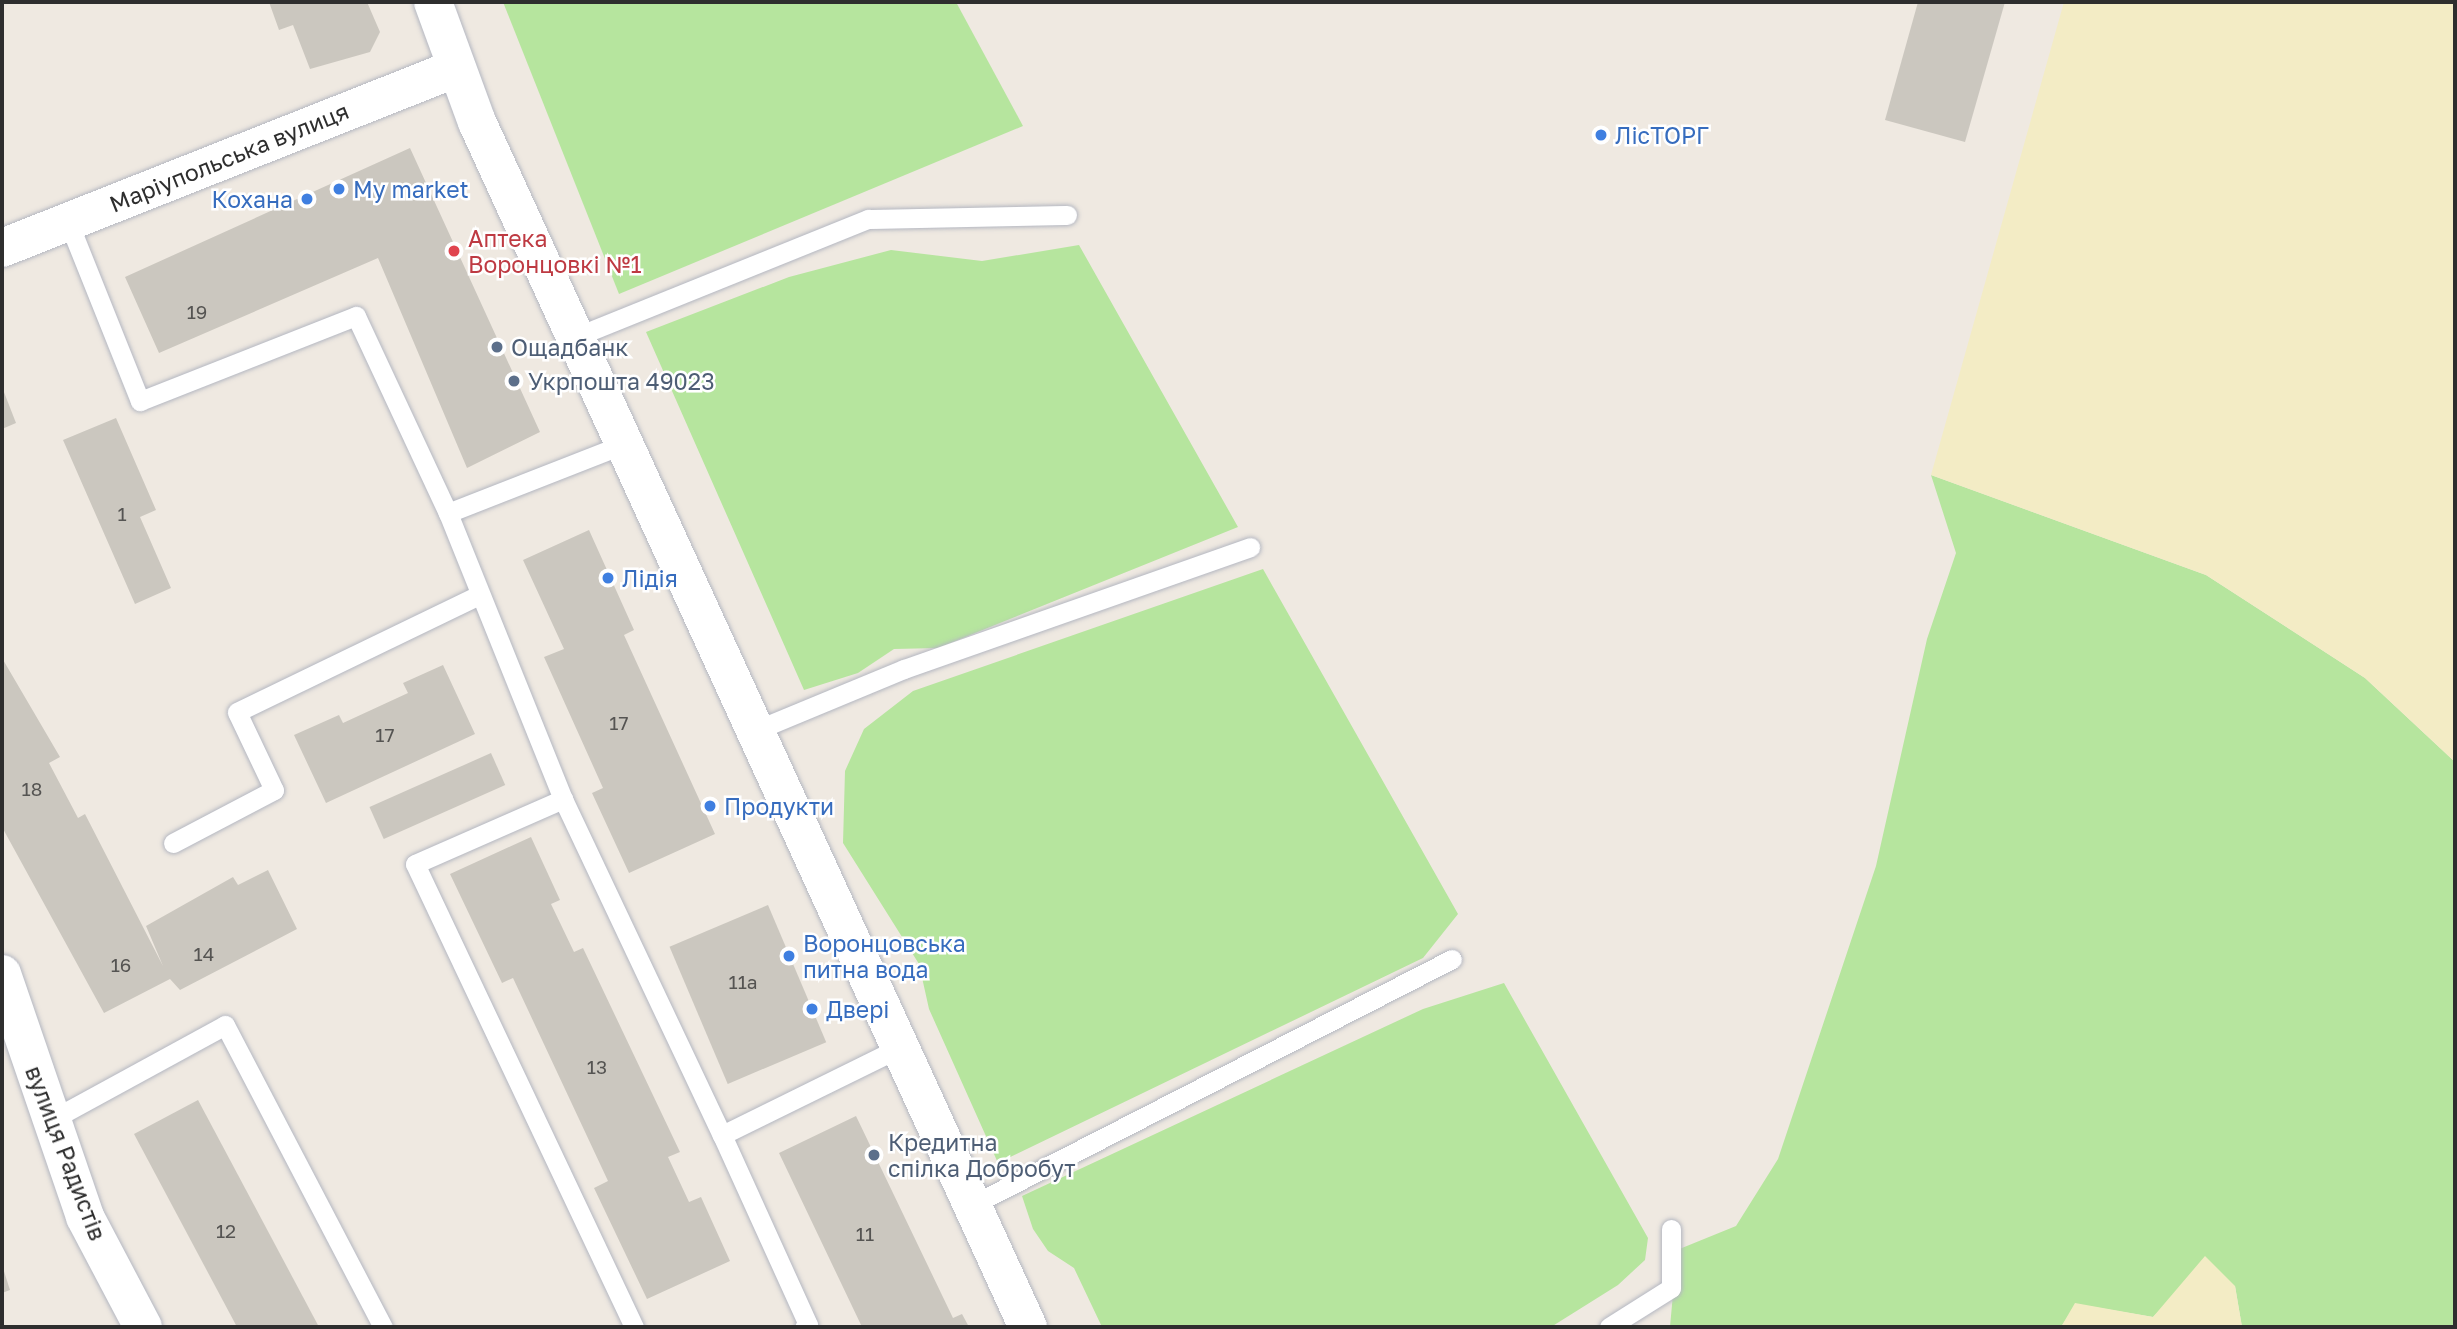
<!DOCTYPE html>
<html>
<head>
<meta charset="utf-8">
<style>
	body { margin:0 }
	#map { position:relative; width:2457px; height:1329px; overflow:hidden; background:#efe9e1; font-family:"Golos Text",sans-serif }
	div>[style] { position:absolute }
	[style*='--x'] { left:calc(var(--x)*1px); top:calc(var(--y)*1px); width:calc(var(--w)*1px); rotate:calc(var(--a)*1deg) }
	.green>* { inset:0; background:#b6e59e }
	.sand>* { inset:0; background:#f3ecc5 }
	.building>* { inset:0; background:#cbc7bf; transform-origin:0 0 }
	.roads { filter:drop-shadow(0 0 2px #b4b7c1) drop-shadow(0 0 2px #b4b7c1) }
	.service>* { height:19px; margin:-9.5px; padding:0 9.5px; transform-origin:9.5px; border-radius:9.5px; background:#fff }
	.minor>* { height:38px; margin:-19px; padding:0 19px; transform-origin:19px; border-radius:19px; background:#fff }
	.secondary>* { height:38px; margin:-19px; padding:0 19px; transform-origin:19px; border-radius:19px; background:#fff }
	.dots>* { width:19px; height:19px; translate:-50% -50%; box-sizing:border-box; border:4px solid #fff; border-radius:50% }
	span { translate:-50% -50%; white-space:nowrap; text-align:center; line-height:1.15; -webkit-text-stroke:5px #fff; paint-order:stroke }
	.number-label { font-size:19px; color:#555452 }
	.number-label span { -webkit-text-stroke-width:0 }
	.shop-label { font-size:23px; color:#366cbe }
	.left { translate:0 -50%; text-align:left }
	.right { translate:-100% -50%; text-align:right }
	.street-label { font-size:23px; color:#2e2e2e }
	.health-label { font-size:23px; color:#be3a42 }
	.service-label { font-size:23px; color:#4e5e75 }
	.frame { position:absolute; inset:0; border:4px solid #2e2e2e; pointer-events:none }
</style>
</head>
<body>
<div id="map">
	<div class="green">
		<i style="clip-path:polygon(503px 2px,956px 2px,1023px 126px,619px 294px)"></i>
		<i style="clip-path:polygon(1079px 245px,1238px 527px,938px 648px,894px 649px,858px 673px,804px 690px,646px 332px,789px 277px,891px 250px,982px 261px)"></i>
		<i style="clip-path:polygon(1931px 475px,2206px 575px,2365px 678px,2455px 762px,2455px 1327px,2242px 1327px,2235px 1286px,2178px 1292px,2153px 1317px,2076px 1304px,2061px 1327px,1670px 1327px,1677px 1250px,1736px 1226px,1778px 1159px,1876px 866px,1927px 639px,1956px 553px)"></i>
		<i style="clip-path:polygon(1263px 569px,1458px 914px,1423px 958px,998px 1163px,929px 1009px,919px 964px,843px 843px,845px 771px,864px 729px,913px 691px)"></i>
		<i style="clip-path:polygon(1504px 983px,1648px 1238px,1645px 1260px,1618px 1285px,1551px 1327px,1102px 1327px,1074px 1268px,1048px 1251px,1033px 1229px,1022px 1196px,1423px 1009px)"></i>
	</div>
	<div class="sand">
		<i style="clip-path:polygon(2064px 2px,2455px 2px,2455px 762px,2365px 678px,2206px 575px,1931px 475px)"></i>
		<i style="clip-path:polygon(2205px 1256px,2235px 1286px,2242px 1327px,2061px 1327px,2075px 1303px,2153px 1317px)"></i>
	</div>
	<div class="building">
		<i style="clip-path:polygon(269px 2px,367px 2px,380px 32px,370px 52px,310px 69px,293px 25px,279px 30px)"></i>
		<i style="clip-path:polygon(1918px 2px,2005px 2px,1965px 142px,1885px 120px)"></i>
		<i style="clip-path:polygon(410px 148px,540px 432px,467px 468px,378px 258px,159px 353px,125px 277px)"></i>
		<i style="clip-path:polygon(2px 387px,16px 423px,2px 429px)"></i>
		<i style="clip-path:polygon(116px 418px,156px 510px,140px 517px,171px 588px,135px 604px,63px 440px)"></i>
		<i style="clip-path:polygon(589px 530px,634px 630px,624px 635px,715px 834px,629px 873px,592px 793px,603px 788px,544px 657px,564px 649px,523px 560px)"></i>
		<i style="clip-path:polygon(2px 658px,60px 757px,49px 763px,78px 818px,85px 814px,163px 966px,146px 926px,233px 877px,238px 885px,268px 870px,297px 929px,180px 990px,170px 979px,104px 1013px,2px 827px)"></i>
		<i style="clip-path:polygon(443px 665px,475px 734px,326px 803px,294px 735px,339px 715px,343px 723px,408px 693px,403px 683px)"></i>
		<i style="left:491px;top:753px;width:35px;height:133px;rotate:66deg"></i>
		<i style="clip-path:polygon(531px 837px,560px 900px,551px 904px,574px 952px,583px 948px,680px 1152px,668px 1157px,689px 1202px,701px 1197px,730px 1261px,647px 1299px,594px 1188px,608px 1181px,513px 978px,502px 983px,450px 874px)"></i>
		<i style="left:768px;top:905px;width:149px;height:107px;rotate:67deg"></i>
		<i style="clip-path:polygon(198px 1100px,319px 1327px,237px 1327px,134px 1134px)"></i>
		<i style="clip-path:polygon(856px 1116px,953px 1318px,962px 1314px,969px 1327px,862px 1327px,779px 1153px)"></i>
		<i style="clip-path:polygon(2px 1265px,10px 1290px,2px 1293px)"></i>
	</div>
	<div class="roads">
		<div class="service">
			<i style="--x:68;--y:221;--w:194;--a:68.2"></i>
			<i style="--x:140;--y:401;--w:232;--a:-21.5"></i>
			<i style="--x:356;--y:316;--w:217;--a:65"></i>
			<i style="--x:448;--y:513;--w:308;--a:68.1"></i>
			<i style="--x:578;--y:336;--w:313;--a:-22"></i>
			<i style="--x:868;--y:219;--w:199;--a:-1.2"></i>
			<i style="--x:448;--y:513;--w:192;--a:-21.4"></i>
			<i style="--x:759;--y:729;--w:157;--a:-22.5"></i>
			<i style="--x:904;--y:669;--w:367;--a:-19.4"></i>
			<i style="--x:173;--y:843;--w:114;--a:-27.7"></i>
			<i style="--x:274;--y:790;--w:86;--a:-115.4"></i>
			<i style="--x:237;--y:712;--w:267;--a:-25.8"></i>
			<i style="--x:51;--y:1120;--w:198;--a:-28.6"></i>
			<i style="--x:225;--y:1025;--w:341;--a:62.4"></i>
			<i style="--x:722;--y:1135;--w:202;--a:-26.2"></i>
			<i style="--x:974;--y:1204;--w:537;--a:-27.14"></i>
			<i style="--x:634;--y:1327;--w:512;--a:-115.31"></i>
			<i style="--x:415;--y:864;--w:162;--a:-23.7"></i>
			<i style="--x:563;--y:799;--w:372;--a:64.7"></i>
			<i style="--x:722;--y:1135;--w:209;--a:65.6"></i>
			<i style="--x:808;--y:1325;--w:4;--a:153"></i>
			<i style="--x:1609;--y:1327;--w:73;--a:-32.2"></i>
			<i style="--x:1671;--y:1288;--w:59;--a:-90"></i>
		</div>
		<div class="minor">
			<i style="--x:2;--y:248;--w:489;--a:-21.6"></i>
			<i style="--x:2;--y:974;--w:257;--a:71.1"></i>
			<i style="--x:85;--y:1217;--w:124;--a:62.2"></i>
		</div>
		<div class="secondary">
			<i style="--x:433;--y:2;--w:128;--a:69.9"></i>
			<i style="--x:477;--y:122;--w:1325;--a:65.43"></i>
		</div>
	</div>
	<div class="dots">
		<i style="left:1601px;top:135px;background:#3f7fe0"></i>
		<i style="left:339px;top:189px;background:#3f7fe0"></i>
		<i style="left:307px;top:199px;background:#3f7fe0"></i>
		<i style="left:454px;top:251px;background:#e0444e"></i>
		<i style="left:497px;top:347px;background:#5c6f8a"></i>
		<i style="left:514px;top:381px;background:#5c6f8a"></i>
		<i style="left:608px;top:578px;background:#3f7fe0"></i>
		<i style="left:710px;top:806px;background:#3f7fe0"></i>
		<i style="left:789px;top:956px;background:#3f7fe0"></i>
		<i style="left:812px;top:1009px;background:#3f7fe0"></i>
		<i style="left:874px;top:1155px;background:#5c6f8a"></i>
	</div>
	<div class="number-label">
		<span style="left:197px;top:312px">19</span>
		<span style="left:122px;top:514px">1</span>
		<span style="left:619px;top:723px">17</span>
		<span style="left:385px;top:735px">17</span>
		<span style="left:32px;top:789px">18</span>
		<span style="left:204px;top:954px">14</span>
		<span style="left:121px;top:965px">16</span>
		<span style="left:743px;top:982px">11а</span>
		<span style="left:597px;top:1067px">13</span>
		<span style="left:226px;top:1231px">12</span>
		<span style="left:865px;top:1234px">11</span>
	</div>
	<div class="shop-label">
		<span class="left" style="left:1615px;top:135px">ЛісТОРГ</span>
		<span class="left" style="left:353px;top:189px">My market</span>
		<span class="right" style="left:293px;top:199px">Кохана</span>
		<span class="left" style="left:622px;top:578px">Лідія</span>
		<span class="left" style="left:724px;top:806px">Продукти</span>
		<span class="left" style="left:803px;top:956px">Воронцовська<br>питна вода</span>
		<span class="left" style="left:826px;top:1009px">Двері</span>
	</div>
	<div class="street-label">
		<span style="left:229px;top:157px;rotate:-22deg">Маріупольська вулиця</span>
		<span style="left:66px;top:1153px;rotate:69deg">вулиця Радистів</span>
	</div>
	<div class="health-label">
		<span class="left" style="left:468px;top:251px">Аптека<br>Воронцовкі №1</span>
	</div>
	<div class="service-label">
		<span class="left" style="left:511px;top:347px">Ощадбанк</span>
		<span class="left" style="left:528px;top:381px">Укрпошта 49023</span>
		<span class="left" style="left:888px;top:1155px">Кредитна<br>спілка Добробут</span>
	</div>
	<div class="frame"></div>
</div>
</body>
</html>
